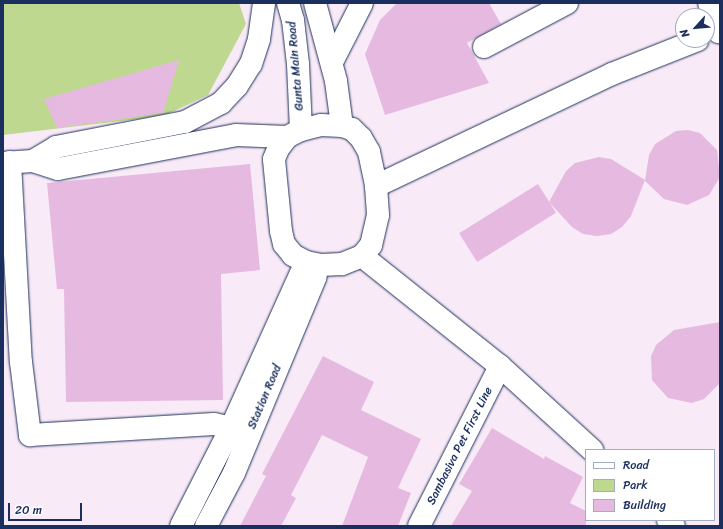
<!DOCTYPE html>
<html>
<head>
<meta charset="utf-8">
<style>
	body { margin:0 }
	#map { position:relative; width:723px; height:529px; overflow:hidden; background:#f8eaf6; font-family:Sriracha,sans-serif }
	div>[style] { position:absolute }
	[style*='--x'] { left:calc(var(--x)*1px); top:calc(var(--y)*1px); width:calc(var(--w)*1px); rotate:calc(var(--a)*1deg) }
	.green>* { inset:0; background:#bed88f }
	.building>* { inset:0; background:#e6bae0; transform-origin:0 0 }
	.roads { filter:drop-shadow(0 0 1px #1b2f5e) drop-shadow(0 0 1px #1b2f5e) }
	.minor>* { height:22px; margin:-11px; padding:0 11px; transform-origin:11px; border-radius:11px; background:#fff }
	.tertiary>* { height:22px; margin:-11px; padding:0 11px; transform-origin:11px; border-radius:11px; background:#fff }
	span { translate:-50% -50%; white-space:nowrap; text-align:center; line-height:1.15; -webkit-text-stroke:3.5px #fff; paint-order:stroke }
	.street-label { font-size:12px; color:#1b2f5e }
	.frame { position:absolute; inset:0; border:4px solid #1b2f5e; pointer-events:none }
	.legend { position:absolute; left:585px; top:449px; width:130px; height:72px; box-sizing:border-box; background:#fff; border:1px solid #a4acbf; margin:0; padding:5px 7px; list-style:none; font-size:12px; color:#1b2f5e }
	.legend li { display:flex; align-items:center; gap:8px; height:20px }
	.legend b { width:20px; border:1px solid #a4acbf }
	.north { position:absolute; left:675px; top:8px; width:40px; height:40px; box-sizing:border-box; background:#fff; border:1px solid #a4acbf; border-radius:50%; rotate:243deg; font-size:11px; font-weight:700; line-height:16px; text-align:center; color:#1b2f5e }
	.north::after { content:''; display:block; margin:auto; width:14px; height:18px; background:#1b2f5e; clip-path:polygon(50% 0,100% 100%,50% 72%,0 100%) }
	.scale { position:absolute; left:8px; top:503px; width:74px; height:18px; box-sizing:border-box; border:2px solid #1b2f5e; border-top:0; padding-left:5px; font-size:12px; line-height:14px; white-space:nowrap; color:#1b2f5e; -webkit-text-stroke:3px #fff; paint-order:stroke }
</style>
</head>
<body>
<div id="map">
	<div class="green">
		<i style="clip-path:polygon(3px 3px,239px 3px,246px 24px,208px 95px,163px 116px,3px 135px)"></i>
	</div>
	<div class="building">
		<i style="clip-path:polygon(397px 3px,489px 3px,501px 24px,467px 43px,489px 83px,385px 115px,365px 54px,380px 20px)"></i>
		<i style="clip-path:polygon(179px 60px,163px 113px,57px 128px,44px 99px)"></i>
		<i style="clip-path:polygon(688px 130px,700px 133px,717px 150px,720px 177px,709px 195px,687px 205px,664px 199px,645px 181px,649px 155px,655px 144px,676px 131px)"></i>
		<i style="clip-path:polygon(599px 157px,611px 159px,645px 180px,631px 216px,622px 227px,611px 234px,597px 236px,583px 234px,572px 227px,549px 202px,566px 171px,575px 163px)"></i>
		<i style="clip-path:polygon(250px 164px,260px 270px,221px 274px,223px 400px,66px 402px,64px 289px,57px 289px,47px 183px)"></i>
		<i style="left:538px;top:184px;width:34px;height:93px;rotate:58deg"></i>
		<i style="clip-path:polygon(720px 322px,720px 383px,704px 399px,692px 403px,668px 398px,652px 380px,651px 356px,656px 345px,674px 330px)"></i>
		<i style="clip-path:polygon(323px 356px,374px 382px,361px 410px,421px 439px,398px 488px,411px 493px,398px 526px,342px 526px,368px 457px,322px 435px,291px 495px,296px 498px,281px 526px,240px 526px,266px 476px,262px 474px)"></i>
		<i style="clip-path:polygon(492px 428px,544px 459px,545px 456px,583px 477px,570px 503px,586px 511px,586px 526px,451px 526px,472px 491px,459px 484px)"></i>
	</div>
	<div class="roads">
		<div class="minor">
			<i style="--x:709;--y:3;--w:31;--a:71"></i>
			<i style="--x:484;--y:47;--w:94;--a:-27.9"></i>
			<i style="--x:10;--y:162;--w:200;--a:86.9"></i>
			<i style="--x:21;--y:362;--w:74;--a:83"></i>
			<i style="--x:30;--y:435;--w:184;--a:-3.4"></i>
			<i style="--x:214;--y:424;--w:17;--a:13"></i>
			<i style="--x:231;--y:428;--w:18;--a:52"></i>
			<i style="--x:376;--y:186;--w:261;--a:-25.4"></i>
			<i style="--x:612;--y:74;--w:92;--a:-21.6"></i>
			<i style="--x:419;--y:526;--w:179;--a:-63.1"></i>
		</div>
		<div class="tertiary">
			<i style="--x:288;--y:3;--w:18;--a:74"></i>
			<i style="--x:293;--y:20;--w:44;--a:83.5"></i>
			<i style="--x:298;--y:64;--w:66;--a:87.4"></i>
			<i style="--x:315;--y:3;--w:81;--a:74.9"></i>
			<i style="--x:336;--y:81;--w:45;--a:82.4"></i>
			<i style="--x:332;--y:62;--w:66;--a:-63"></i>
			<i style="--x:321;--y:125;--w:21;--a:3"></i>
			<i style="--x:342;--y:126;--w:10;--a:17"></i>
			<i style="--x:352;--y:129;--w:13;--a:45"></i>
			<i style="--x:361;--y:138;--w:16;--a:60"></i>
			<i style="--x:369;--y:152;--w:35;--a:78"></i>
			<i style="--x:376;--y:186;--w:29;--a:86"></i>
			<i style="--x:378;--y:215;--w:31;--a:103"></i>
			<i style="--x:371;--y:245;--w:14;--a:129"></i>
			<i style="--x:362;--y:256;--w:22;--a:158"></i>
			<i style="--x:342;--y:264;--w:21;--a:177"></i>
			<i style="--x:321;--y:265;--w:15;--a:-169"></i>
			<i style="--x:306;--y:262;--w:15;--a:-152"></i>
			<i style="--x:293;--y:255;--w:14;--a:-129"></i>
			<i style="--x:284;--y:244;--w:13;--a:-103"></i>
			<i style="--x:281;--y:231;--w:72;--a:-95.6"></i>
			<i style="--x:274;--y:159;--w:11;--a:-68"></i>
			<i style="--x:278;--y:149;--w:15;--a:-53"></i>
			<i style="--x:287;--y:137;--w:16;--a:-27"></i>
			<i style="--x:301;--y:130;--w:21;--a:-14"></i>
			<i style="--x:33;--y:161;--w:27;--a:-31"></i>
			<i style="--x:56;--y:147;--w:131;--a:-11"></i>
			<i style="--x:185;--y:122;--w:41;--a:-27.8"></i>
			<i style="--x:221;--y:103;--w:23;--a:-47"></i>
			<i style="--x:237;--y:86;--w:26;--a:-58"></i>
			<i style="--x:251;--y:64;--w:26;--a:-72"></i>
			<i style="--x:259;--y:39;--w:36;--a:-82"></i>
			<i style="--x:3;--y:163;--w:30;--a:-4"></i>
			<i style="--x:33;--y:161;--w:26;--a:18"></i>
			<i style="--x:58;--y:169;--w:181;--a:-10.8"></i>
			<i style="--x:236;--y:135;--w:51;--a:2.2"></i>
			<i style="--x:362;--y:256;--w:176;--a:38.6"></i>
			<i style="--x:500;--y:366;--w:125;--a:42.4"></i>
			<i style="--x:668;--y:520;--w:8;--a:45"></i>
			<i style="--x:181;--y:526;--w:110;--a:-63"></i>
			<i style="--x:231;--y:428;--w:182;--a:-65.7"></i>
			<i style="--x:206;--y:526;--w:60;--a:-62.2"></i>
			<i style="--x:234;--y:473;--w:213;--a:-67.4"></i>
		</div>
	</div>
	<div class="street-label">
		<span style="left:296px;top:66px;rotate:-95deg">Gunta Main Road</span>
		<span style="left:265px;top:397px;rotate:-67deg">Station Road</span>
		<span style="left:460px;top:446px;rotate:-63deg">Sambasiva Pet First Line</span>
	</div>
	<div class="frame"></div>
	<ul class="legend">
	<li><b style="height:5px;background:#fff"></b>Road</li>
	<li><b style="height:11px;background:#bed88f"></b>Park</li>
	<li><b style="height:11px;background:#e6bae0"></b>Building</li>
	</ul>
	<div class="north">N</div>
	<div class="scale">20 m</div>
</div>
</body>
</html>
